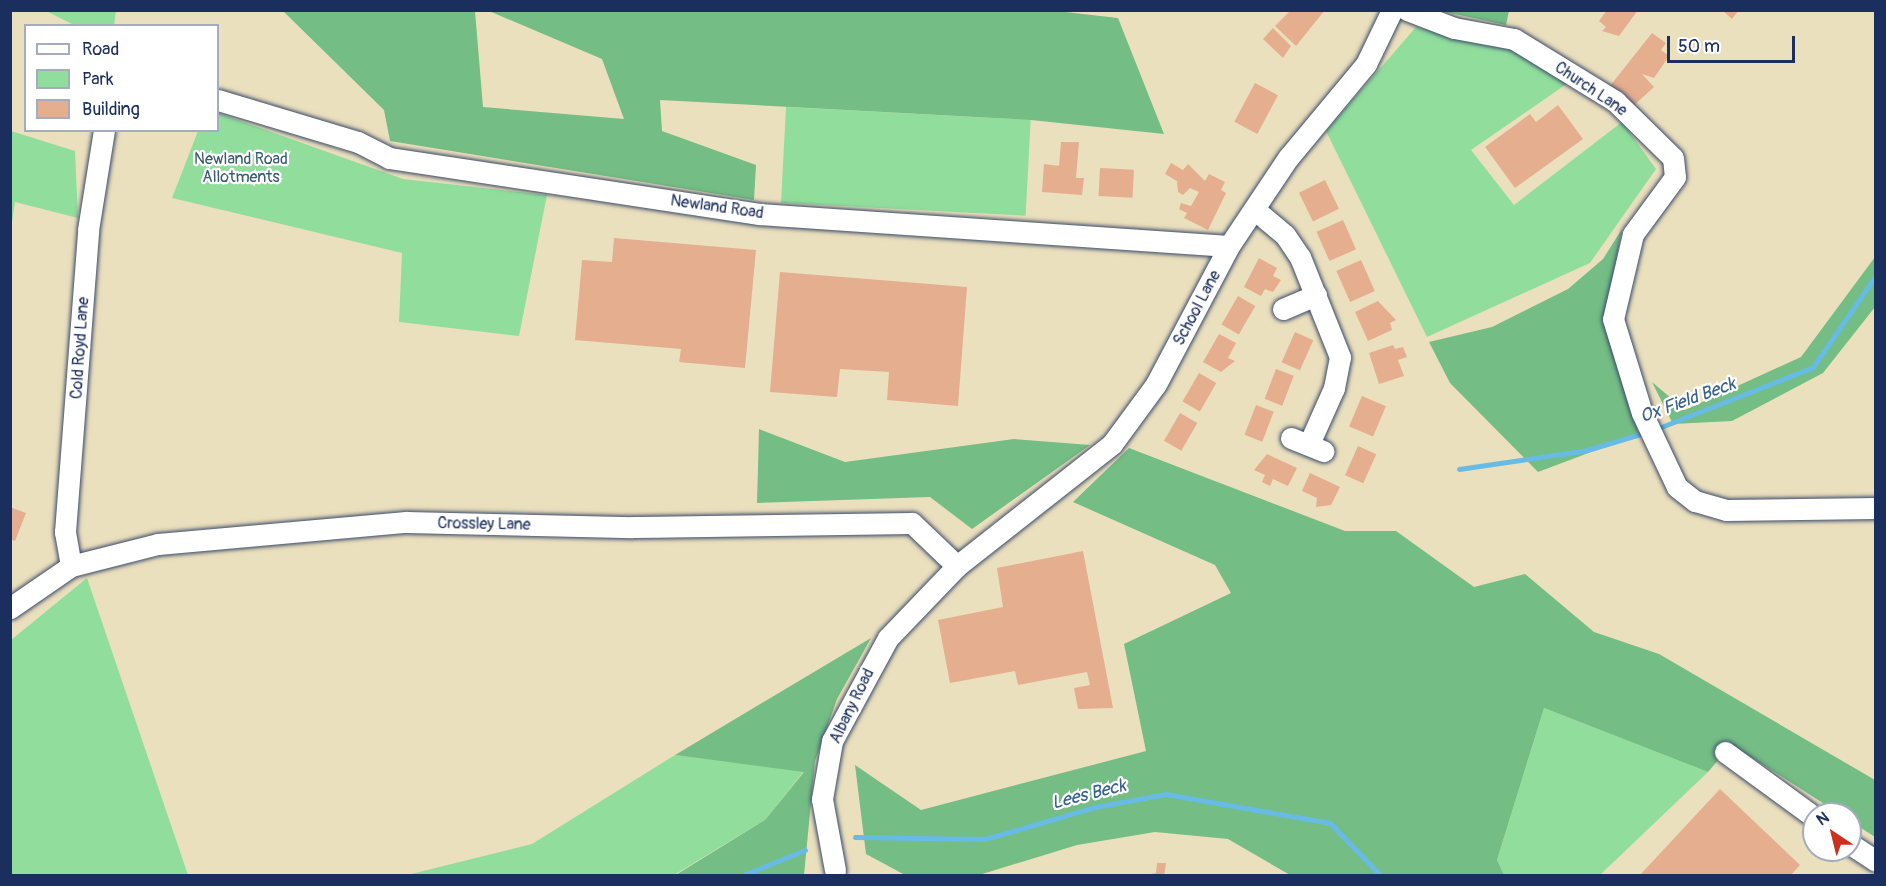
<!DOCTYPE html>
<html>
<head>
<meta charset="utf-8">
<style>
	body { margin:0 }
	#map { position:relative; width:1886px; height:886px; overflow:hidden; background:#ebe0bd; font-family:Pangolin,sans-serif }
	div>[style] { position:absolute }
	[style*='--x'] { left:calc(var(--x)*1px); top:calc(var(--y)*1px); width:calc(var(--w)*1px); rotate:calc(var(--a)*1deg) }
	.green>* { inset:0; background:#91de9c; transform-origin:0 0 }
	.forest>* { inset:0; background:#74bd84 }
	.stream>* { height:5px; margin:-2.5px; padding:0 2.5px; transform-origin:2.5px; border-radius:2.5px; background:#68bbe4 }
	.building>* { inset:0; background:#e5ae8e; transform-origin:0 0 }
	.roads { filter:drop-shadow(0 0 2px #3a4a6c) drop-shadow(0 0 2px #3a4a6c) }
	.minor>* { height:21px; margin:-10.5px; padding:0 10.5px; transform-origin:10.5px; border-radius:10.5px; background:#fff }
	span { translate:-50% -50%; white-space:nowrap; text-align:center; line-height:1.15; -webkit-text-stroke:4.5px #fff; paint-order:stroke }
	.street-label { font-size:16px; color:#1b2f5e }
	.park-label { font-size:16px; color:#385b6e }
	.water-label { font-size:18px; color:#36608d; font-style:italic }
	.frame { position:absolute; inset:0; border:12px solid #1b2f5e; pointer-events:none }
	.legend { position:absolute; left:24px; top:24px; width:195px; height:108px; box-sizing:border-box; background:#fff; border:2px solid #a4acbf; margin:0; padding:8px 10px; list-style:none; font-size:18px; color:#1b2f5e }
	.legend li { display:flex; align-items:center; gap:12px; height:30px }
	.legend b { width:30px; border:2px solid #a4acbf }
	.north { position:absolute; left:1802px; top:802px; width:60px; height:60px; box-sizing:border-box; background:#fff; border:2px solid #a4acbf; border-radius:50%; rotate:325deg; font-size:16px; font-weight:700; line-height:24px; text-align:center; color:#1b2f5e }
	.north::after { content:''; display:block; margin:auto; width:21px; height:27px; background:#c8321e; clip-path:polygon(50% 0,100% 100%,50% 72%,0 100%) }
	.scale { position:absolute; left:1667px; top:36px; width:128px; height:27px; box-sizing:border-box; border:3px solid #1b2f5e; border-top:0; padding-left:8px; font-size:18px; line-height:21px; white-space:nowrap; color:#1b2f5e; -webkit-text-stroke:4px #fff; paint-order:stroke }
</style>
</head>
<body>
<div id="map">
	<div class="green">
		<i style="clip-path:polygon(46px 11px,116px 11px,114px 26px,74px 25px)"></i>
		<i style="clip-path:polygon(1416px 27px,1514px 51px,1568px 83px,1471px 150px,1514px 205px,1622px 122px,1656px 169px,1590px 263px,1427px 337px,1326px 131px)"></i>
		<i style="left:786px;top:107px;width:245px;height:96px;rotate:3deg"></i>
		<i style="clip-path:polygon(218px 113px,403px 179px,547px 195px,519px 336px,399px 322px,402px 253px,172px 198px,198px 131px,218px 130px)"></i>
		<i style="clip-path:polygon(11px 131px,75px 151px,78px 218px,15px 202px,11px 229px)"></i>
		<i style="clip-path:polygon(87px 578px,188px 875px,11px 875px,11px 640px)"></i>
		<i style="clip-path:polygon(1544px 708px,1708px 772px,1600px 875px,1504px 875px,1497px 860px)"></i>
		<i style="clip-path:polygon(675px 755px,804px 771px,765px 820px,674px 875px,403px 876px,532px 844px)"></i>
	</div>
	<div class="forest">
		<i style="clip-path:polygon(1048px 10px,1118px 18px,1164px 134px,1031px 120px,660px 100px,662px 131px,756px 165px,754px 200px,390px 141px,384px 110px,283px 11px,475px 11px,483px 107px,624px 119px,602px 59px,489px 11px)"></i>
		<i style="clip-path:polygon(1441px 11px,1509px 11px,1506px 25px)"></i>
		<i style="clip-path:polygon(1622px 229px,1605px 318px,1639px 434px,1538px 472px,1450px 383px,1429px 342px,1492px 327px,1568px 289px,1603px 259px)"></i>
		<i style="clip-path:polygon(1875px 257px,1875px 307px,1823px 373px,1732px 421px,1673px 424px,1652px 382px,1685px 410px,1801px 357px)"></i>
		<i style="clip-path:polygon(759px 429px,845px 462px,1014px 439px,1090px 445px,972px 529px,930px 497px,757px 503px)"></i>
		<i style="clip-path:polygon(1129px 448px,1345px 531px,1396px 531px,1474px 587px,1525px 574px,1594px 632px,1659px 654px,1875px 780px,1875px 837px,1850px 821px,1850px 814px,1840px 814px,1740px 750px,1725px 752px,1708px 772px,1544px 708px,1497px 860px,1504px 875px,1290px 875px,1228px 839px,1155px 832px,1077px 845px,979px 875px,905px 875px,866px 854px,855px 765px,921px 810px,1146px 751px,1124px 644px,1231px 593px,1215px 565px,1073px 502px)"></i>
		<i style="clip-path:polygon(871px 638px,837px 699px,815px 761px,804px 875px,674px 876px,765px 820px,804px 772px,675px 755px)"></i>
	</div>
	<div class="stream">
		<i style="--x:1656;--y:429;--w:169;--a:-21.5"></i>
		<i style="--x:1813;--y:367;--w:112;--a:-55.6"></i>
		<i style="--x:1459;--y:469;--w:129;--a:-8.4"></i>
		<i style="--x:1587;--y:450;--w:59;--a:-16.6"></i>
		<i style="--x:855;--y:837;--w:130;--a:0.9"></i>
		<i style="--x:985;--y:839;--w:115;--a:-16.2"></i>
		<i style="--x:1095;--y:807;--w:72;--a:-10.4"></i>
		<i style="--x:1166;--y:794;--w:167;--a:10"></i>
		<i style="--x:1330;--y:823;--w:74;--a:46.1"></i>
		<i style="--x:741;--y:876;--w:69;--a:-22.1"></i>
	</div>
	<div class="building">
		<i style="clip-path:polygon(1291px 10px,1325px 10px,1296px 46px,1275px 26px)"></i>
		<i style="clip-path:polygon(1607px 10px,1638px 10px,1619px 36px,1602px 31px,1606px 27px,1599px 21px)"></i>
		<i style="clip-path:polygon(1722px 10px,1739px 10px,1732px 19px)"></i>
		<i style="clip-path:polygon(1273px 28px,1291px 46px,1283px 58px,1263px 39px)"></i>
		<i style="clip-path:polygon(1652px 33px,1666px 43px,1661px 50px,1669px 56px,1654px 78px,1642px 74px,1654px 87px,1631px 108px,1610px 86px)"></i>
		<i style="left:1255px;top:83px;width:26px;height:44px;rotate:28deg"></i>
		<i style="clip-path:polygon(1558px 105px,1583px 139px,1515px 188px,1485px 147px,1530px 114px,1536px 122px)"></i>
		<i style="clip-path:polygon(1061px 142px,1079px 142px,1076px 178px,1084px 178px,1082px 195px,1042px 192px,1044px 164px,1059px 166px)"></i>
		<i style="clip-path:polygon(1171px 163px,1183px 170px,1188px 164px,1205px 181px,1209px 174px,1225px 182px,1221px 190px,1226px 193px,1208px 230px,1184px 218px,1187px 213px,1179px 209px,1181px 203px,1191px 206px,1199px 192px,1190px 188px,1183px 195px,1178px 192px,1177px 181px,1165px 174px)"></i>
		<i style="left:1100px;top:168px;width:34px;height:28px;rotate:3deg"></i>
		<i style="left:1325px;top:180px;width:32px;height:29px;rotate:64deg"></i>
		<i style="left:1343px;top:220px;width:32px;height:29px;rotate:66deg"></i>
		<i style="clip-path:polygon(614px 238px,756px 250px,745px 368px,679px 362px,681px 349px,575px 340px,582px 260px,612px 262px)"></i>
		<i style="clip-path:polygon(1259px 258px,1277px 268px,1273px 276px,1281px 280px,1273px 292px,1265px 289px,1261px 296px,1244px 287px)"></i>
		<i style="left:1361px;top:260px;width:34px;height:27px;rotate:66deg"></i>
		<i style="clip-path:polygon(780px 272px,967px 287px,958px 406px,887px 400px,889px 372px,840px 369px,837px 397px,770px 392px)"></i>
		<i style="left:1238px;top:296px;width:20px;height:33px;rotate:30deg"></i>
		<i style="clip-path:polygon(1378px 301px,1396px 320px,1390px 323px,1392px 330px,1368px 341px,1355px 312px)"></i>
		<i style="left:1295px;top:332px;width:20px;height:33px;rotate:24deg"></i>
		<i style="clip-path:polygon(1219px 334px,1236px 343px,1228px 358px,1235px 361px,1221px 372px,1203px 362px)"></i>
		<i style="clip-path:polygon(1393px 345px,1395px 349px,1403px 347px,1407px 357px,1398px 360px,1404px 376px,1379px 384px,1369px 353px)"></i>
		<i style="left:1276px;top:369px;width:19px;height:32px;rotate:21deg"></i>
		<i style="left:1199px;top:373px;width:20px;height:33px;rotate:30deg"></i>
		<i style="left:1362px;top:396px;width:26px;height:33px;rotate:23deg"></i>
		<i style="left:1256px;top:405px;width:19px;height:32px;rotate:21deg"></i>
		<i style="left:1180px;top:413px;width:20px;height:32px;rotate:30deg"></i>
		<i style="left:1358px;top:446px;width:20px;height:32px;rotate:24deg"></i>
		<i style="clip-path:polygon(1267px 454px,1297px 468px,1288px 486px,1273px 479px,1270px 486px,1262px 482px,1265px 475px,1254px 470px)"></i>
		<i style="clip-path:polygon(1310px 473px,1340px 487px,1331px 505px,1316px 507px,1317px 498px,1302px 491px)"></i>
		<i style="clip-path:polygon(10px 507px,26px 513px,15px 541px,10px 539px)"></i>
		<i style="clip-path:polygon(1083px 551px,1113px 708px,1078px 709px,1074px 688px,1090px 685px,1087px 672px,1018px 685px,1015px 671px,950px 683px,938px 620px,1003px 607px,997px 568px)"></i>
		<i style="clip-path:polygon(1720px 789px,1800px 865px,1790px 876px,1639px 876px)"></i>
		<i style="clip-path:polygon(1157px 863px,1166px 863px,1164px 876px,1140px 876px,1156px 873px)"></i>
	</div>
	<div class="roads">
		<div class="minor">
			<i style="--x:1407;--y:10;--w:50;--a:21"></i>
			<i style="--x:1454;--y:28;--w:61;--a:10.4"></i>
			<i style="--x:1514;--y:39;--w:119;--a:31.5"></i>
			<i style="--x:1615;--y:101;--w:81;--a:44.5"></i>
			<i style="--x:1673;--y:158;--w:19;--a:84"></i>
			<i style="--x:1675;--y:177;--w:71;--a:126.4"></i>
			<i style="--x:1633;--y:234;--w:87;--a:103.2"></i>
			<i style="--x:1613;--y:319;--w:98;--a:72.9"></i>
			<i style="--x:1642;--y:413;--w:82;--a:64.7"></i>
			<i style="--x:1677;--y:487;--w:23;--a:38"></i>
			<i style="--x:1695;--y:501;--w:32;--a:16"></i>
			<i style="--x:1726;--y:510;--w:150;--a:-0.8"></i>
			<i style="--x:218;--y:100;--w:146;--a:16.7"></i>
			<i style="--x:358;--y:142;--w:35;--a:27"></i>
			<i style="--x:389;--y:158;--w:374;--a:8.6"></i>
			<i style="--x:759;--y:214;--w:471;--a:3.9"></i>
			<i style="--x:1254;--y:209;--w:40;--a:40"></i>
			<i style="--x:1285;--y:235;--w:27;--a:56"></i>
			<i style="--x:1300;--y:257;--w:108;--a:68.2"></i>
			<i style="--x:1340;--y:357;--w:32;--a:101"></i>
			<i style="--x:1334;--y:388;--w:61;--a:114.1"></i>
			<i style="--x:1283;--y:309;--w:36;--a:-23"></i>
			<i style="--x:1291;--y:438;--w:35;--a:22"></i>
			<i style="--x:71;--y:566;--w:35;--a:-100"></i>
			<i style="--x:65;--y:532;--w:303;--a:-85.6"></i>
			<i style="--x:88;--y:230;--w:101;--a:-80.9"></i>
			<i style="--x:10;--y:608;--w:74;--a:-34.5"></i>
			<i style="--x:71;--y:566;--w:90;--a:-14.2"></i>
			<i style="--x:158;--y:544;--w:249;--a:-5.1"></i>
			<i style="--x:406;--y:522;--w:227;--a:1.3"></i>
			<i style="--x:633;--y:527;--w:279;--a:-0.8"></i>
			<i style="--x:912;--y:523;--w:62;--a:43.7"></i>
			<i style="--x:1725;--y:752;--w:110;--a:36.1"></i>
			<i style="--x:1850;--y:844;--w:31;--a:33"></i>
			<i style="--x:835;--y:870;--w:72;--a:-100.4"></i>
			<i style="--x:822;--y:799;--w:59;--a:-80.2"></i>
			<i style="--x:832;--y:741;--w:117;--a:-61.5"></i>
			<i style="--x:888;--y:638;--w:100;--a:-46.2"></i>
			<i style="--x:957;--y:566;--w:197;--a:-38.2"></i>
			<i style="--x:1112;--y:444;--w:74;--a:-53.7"></i>
			<i style="--x:1156;--y:384;--w:156;--a:-62.1"></i>
			<i style="--x:1229;--y:246;--w:106;--a:-56.2"></i>
			<i style="--x:1288;--y:158;--w:122;--a:-50.3"></i>
			<i style="--x:1366;--y:64;--w:60;--a:-64.3"></i>
		</div>
	</div>
	<div class="street-label">
		<span style="left:1591px;top:89px;rotate:34deg">Church Lane</span>
		<span style="left:717px;top:207px;rotate:8deg">Newland Road</span>
		<span style="left:1197px;top:308px;rotate:-62deg">School Lane</span>
		<span style="left:80px;top:348px;rotate:-86deg">Cold Royd Lane</span>
		<span style="left:484px;top:524px;rotate:1deg">Crossley Lane</span>
		<span style="left:852px;top:706px;rotate:-64deg">Albany Road</span>
	</div>
	<div class="park-label">
		<span style="left:241px;top:168px">Newland Road<br>Allotments</span>
	</div>
	<div class="water-label">
		<span style="left:1688px;top:401px;rotate:-20deg">Ox Field Beck</span>
		<span style="left:1089px;top:795px;rotate:-14deg">Lees Beck</span>
	</div>
	<div class="frame"></div>
	<ul class="legend">
	<li><b style="height:8px;background:#fff"></b>Road</li>
	<li><b style="height:16px;background:#91de9c"></b>Park</li>
	<li><b style="height:16px;background:#e5ae8e"></b>Building</li>
	</ul>
	<div class="north">N</div>
	<div class="scale">50 m</div>
</div>
</body>
</html>
